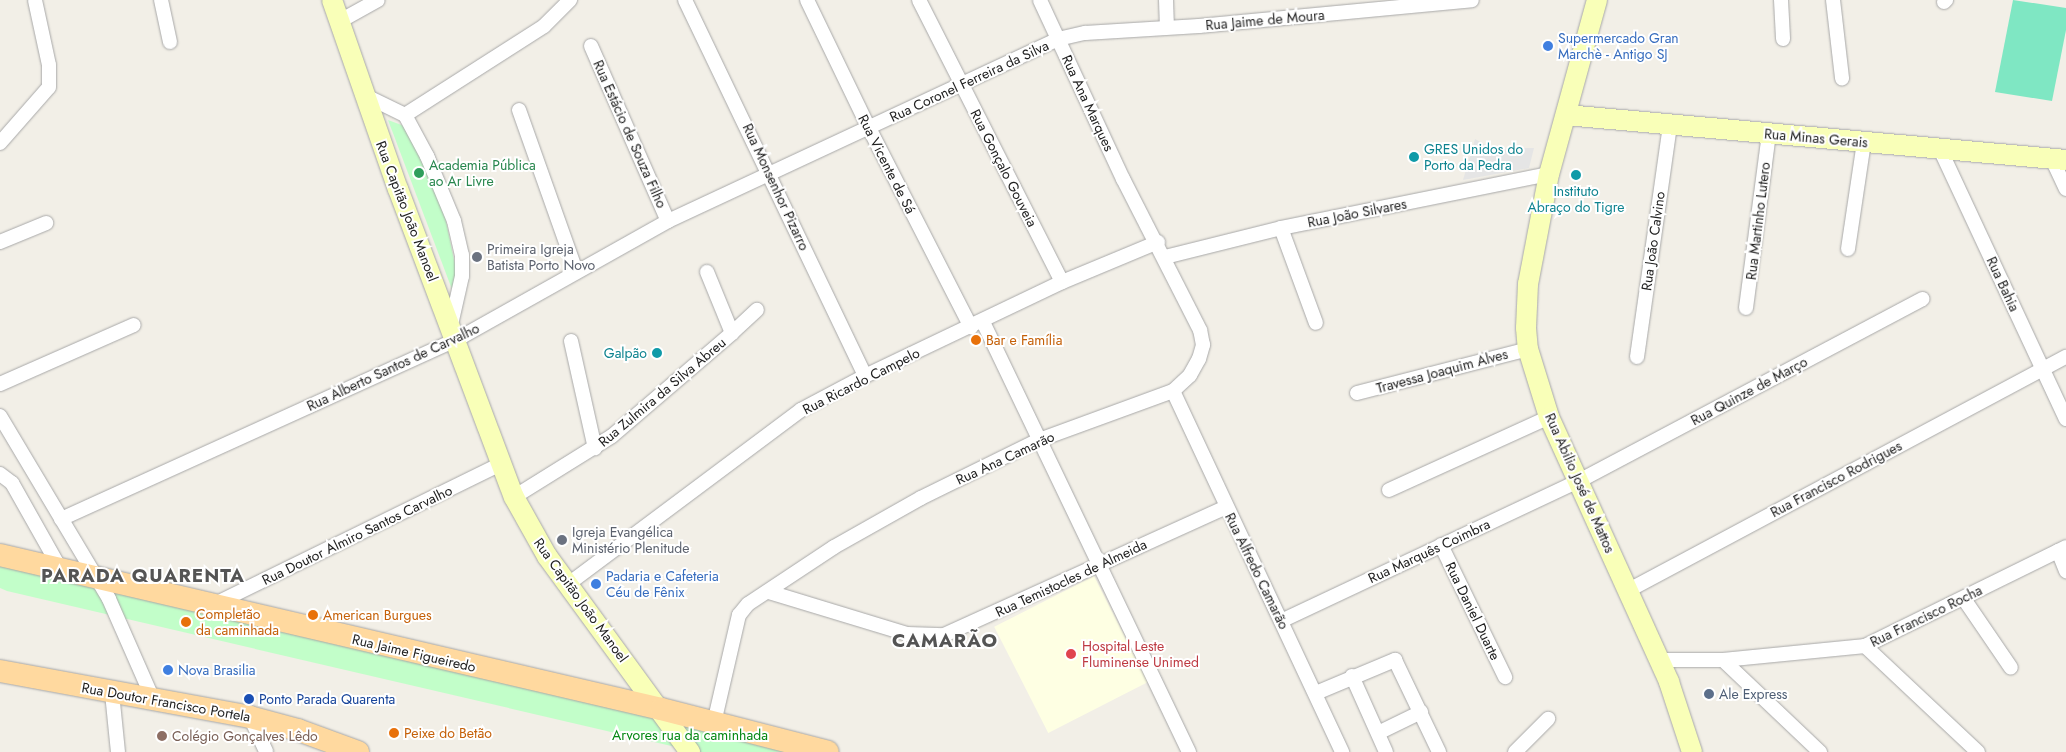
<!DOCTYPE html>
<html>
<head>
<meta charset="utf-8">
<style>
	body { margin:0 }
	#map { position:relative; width:2066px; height:752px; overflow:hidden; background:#f2efe7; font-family:Jost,sans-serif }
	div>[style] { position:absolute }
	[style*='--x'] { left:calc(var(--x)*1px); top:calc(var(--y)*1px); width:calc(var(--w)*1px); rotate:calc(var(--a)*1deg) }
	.education>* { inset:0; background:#feffe3; transform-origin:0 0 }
	.park>* { inset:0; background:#c2fec9 }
	.pitch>* { inset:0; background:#7fe7c3 }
	.parking>* { inset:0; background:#e5e5e5 }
	.roads { filter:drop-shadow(0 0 1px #a8a8a8) drop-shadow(0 0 1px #a8a8a8) }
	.minor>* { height:14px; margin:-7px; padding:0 7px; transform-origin:7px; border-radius:7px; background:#fff }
	.secondary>* { height:20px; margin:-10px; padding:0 10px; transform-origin:10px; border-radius:10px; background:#f9ffb8 }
	.primary>* { height:22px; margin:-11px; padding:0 11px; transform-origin:11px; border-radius:11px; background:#ffd99f }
	.dots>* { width:14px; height:14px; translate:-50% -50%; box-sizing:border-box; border:2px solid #fff; border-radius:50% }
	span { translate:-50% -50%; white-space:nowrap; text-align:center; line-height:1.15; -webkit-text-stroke:4px #fff; paint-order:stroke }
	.street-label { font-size:14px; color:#212121 }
	.shop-label { font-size:14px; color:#366cbe }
	.left { translate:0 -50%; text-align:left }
	.culture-label { font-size:14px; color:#0d838f }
	.right { translate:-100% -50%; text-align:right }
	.leisure-label { font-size:14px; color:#27864d }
	.worship-label { font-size:14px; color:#5b616d }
	.food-label { font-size:14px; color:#c56008 }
	.health-label { font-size:14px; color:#be3a42 }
	.service-label { font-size:14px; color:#4e5e75 }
	.transit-label { font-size:14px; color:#164399 }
	.park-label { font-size:14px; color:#038712 }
	.education-label { font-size:14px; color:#785e54 }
	.district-label { font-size:19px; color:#545454; font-weight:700; letter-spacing:1px }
</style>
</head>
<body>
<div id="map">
	<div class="education">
		<i style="left:1094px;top:576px;width:119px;height:112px;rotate:63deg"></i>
	</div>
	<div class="park">
		<i style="clip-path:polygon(388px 120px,407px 127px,443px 207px,456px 269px,453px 292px)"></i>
		<i style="clip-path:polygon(0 561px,835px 752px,697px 752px,7px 591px,0 588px)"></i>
	</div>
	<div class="pitch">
		<i style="clip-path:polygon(2013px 0,2066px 8px,2066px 30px,2052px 101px,1995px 92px)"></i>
	</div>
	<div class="parking">
		<i style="clip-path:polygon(1475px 139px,1491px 148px,1534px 148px,1529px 168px,1463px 180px)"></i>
	</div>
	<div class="roads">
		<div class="minor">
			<i style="--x:161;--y:0;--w:43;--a:77.9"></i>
			<i style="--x:685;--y:0;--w:417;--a:64.4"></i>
			<i style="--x:807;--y:0;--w:142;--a:64.2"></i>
			<i style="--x:869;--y:128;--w:224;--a:62.9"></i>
			<i style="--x:919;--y:0;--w:316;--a:63.1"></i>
			<i style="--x:1166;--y:0;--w:27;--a:88"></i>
			<i style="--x:1781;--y:0;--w:39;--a:87"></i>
			<i style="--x:1833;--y:0;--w:79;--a:83.4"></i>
			<i style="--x:1944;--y:2;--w:3;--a:-45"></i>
			<i style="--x:340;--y:21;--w:43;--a:-28.9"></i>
			<i style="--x:591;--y:46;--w:191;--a:66.3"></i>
			<i style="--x:366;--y:96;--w:43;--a:26"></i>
			<i style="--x:405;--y:115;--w:47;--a:61.8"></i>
			<i style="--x:427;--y:156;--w:70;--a:67.4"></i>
			<i style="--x:454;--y:221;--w:35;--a:77"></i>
			<i style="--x:462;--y:255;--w:21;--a:90"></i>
			<i style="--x:462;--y:276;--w:50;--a:102.7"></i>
			<i style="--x:519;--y:110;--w:171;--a:70.5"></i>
			<i style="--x:405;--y:115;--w:165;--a:-32.6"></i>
			<i style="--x:544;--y:26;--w:37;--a:-45"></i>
			<i style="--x:0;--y:143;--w:74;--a:-48.8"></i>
			<i style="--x:49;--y:87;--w:22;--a:-90"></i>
			<i style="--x:49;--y:65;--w:66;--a:-102.2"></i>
			<i style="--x:1940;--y:149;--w:298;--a:65"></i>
			<i style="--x:2052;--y:159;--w:33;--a:65"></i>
			<i style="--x:1281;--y:228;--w:101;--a:69.8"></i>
			<i style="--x:0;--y:242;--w:50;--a:-22.4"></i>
			<i style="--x:1848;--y:249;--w:108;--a:-81.5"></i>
			<i style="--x:1165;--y:257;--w:120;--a:-14"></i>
			<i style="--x:1281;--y:228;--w:273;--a:-11.4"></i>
			<i style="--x:1746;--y:308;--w:176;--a:-82.5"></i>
			<i style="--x:983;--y:322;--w:477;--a:64.4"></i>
			<i style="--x:732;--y:333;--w:34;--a:-43"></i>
			<i style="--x:571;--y:341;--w:110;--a:77.4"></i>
			<i style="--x:1637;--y:357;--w:234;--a:-81.9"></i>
			<i style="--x:0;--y:384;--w:146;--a:-23.8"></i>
			<i style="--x:1173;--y:391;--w:399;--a:64.9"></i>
			<i style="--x:1357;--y:393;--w:177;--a:-14.4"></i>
			<i style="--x:0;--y:416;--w:213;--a:59.2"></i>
			<i style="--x:109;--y:599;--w:109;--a:66.3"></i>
			<i style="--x:0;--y:474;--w:15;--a:37"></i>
			<i style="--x:12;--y:483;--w:100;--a:60.6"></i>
			<i style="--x:1389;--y:490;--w:176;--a:-24.5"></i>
			<i style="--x:514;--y:497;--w:115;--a:-31.9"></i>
			<i style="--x:612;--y:436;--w:158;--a:-40.6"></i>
			<i style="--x:732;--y:333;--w:66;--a:-112.3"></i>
			<i style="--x:61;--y:519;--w:434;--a:-24.4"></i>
			<i style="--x:456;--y:340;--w:243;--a:-29.3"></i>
			<i style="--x:668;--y:221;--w:430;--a:-25"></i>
			<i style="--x:1058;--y:39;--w:28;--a:-13"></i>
			<i style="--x:1085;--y:33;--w:114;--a:-3.5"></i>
			<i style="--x:1199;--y:26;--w:274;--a:-5.4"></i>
			<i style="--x:1441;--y:545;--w:147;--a:64.1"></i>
			<i style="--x:2058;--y:551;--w:22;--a:68"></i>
			<i style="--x:567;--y:585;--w:292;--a:-36.8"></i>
			<i style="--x:801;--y:410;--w:72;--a:-28"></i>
			<i style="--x:865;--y:376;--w:218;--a:-25.5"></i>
			<i style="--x:1062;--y:282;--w:104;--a:-22.6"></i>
			<i style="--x:1629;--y:590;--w:495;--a:-28.1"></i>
			<i style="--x:769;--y:592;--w:144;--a:16.9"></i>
			<i style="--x:907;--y:634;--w:37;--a:2"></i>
			<i style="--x:944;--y:635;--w:310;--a:-24.4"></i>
			<i style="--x:1964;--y:599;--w:83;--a:55.7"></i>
			<i style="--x:213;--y:605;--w:321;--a:-26.1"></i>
			<i style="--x:1281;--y:621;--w:327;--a:-25.2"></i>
			<i style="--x:1577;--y:482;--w:391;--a:-27.9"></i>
			<i style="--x:1865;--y:646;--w:155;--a:43.2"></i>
			<i style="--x:1658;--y:660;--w:65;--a:0"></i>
			<i style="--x:1723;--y:660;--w:143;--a:-5.6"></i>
			<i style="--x:1865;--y:646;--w:224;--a:-26.2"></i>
			<i style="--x:1723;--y:660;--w:134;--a:43.5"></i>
			<i style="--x:1352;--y:676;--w:83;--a:65.9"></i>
			<i style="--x:112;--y:693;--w:59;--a:84.2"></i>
			<i style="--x:1316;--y:693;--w:86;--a:-22.7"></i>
			<i style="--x:1395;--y:660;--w:102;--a:64.4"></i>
			<i style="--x:250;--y:717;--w:38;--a:65"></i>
			<i style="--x:714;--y:723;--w:111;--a:-77"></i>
			<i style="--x:739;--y:615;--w:14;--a:-51"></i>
			<i style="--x:748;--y:604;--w:103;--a:-33.5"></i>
			<i style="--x:834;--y:547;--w:100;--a:-29.4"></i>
			<i style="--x:921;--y:498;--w:131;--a:-26.2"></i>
			<i style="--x:1039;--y:440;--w:143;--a:-20.1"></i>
			<i style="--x:1173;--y:391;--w:23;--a:-43"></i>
			<i style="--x:1190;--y:375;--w:18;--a:-61"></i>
			<i style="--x:1199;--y:359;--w:15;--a:-74"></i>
			<i style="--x:1203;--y:345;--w:15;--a:-101"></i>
			<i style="--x:1200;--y:330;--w:169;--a:-117"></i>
			<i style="--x:1123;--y:179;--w:197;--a:-114.9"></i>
			<i style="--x:1378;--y:733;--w:48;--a:-26"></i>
			<i style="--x:1515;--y:752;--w:47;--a:-45"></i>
		</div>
		<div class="secondary">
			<i style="--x:332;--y:0;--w:200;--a:70.8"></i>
			<i style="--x:398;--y:189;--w:329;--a:69.4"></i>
			<i style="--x:514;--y:497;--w:68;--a:60.8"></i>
			<i style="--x:547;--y:556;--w:243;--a:53.9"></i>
			<i style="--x:1597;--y:0;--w:180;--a:105.4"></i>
			<i style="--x:1549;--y:174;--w:112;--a:100.8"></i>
			<i style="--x:1528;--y:284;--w:44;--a:92.6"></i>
			<i style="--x:1526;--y:328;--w:21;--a:85"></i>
			<i style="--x:1528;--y:349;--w:71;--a:72.8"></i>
			<i style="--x:1549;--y:417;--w:291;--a:65.6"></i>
			<i style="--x:1669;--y:682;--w:74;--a:71.8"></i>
			<i style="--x:1566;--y:115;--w:502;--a:5.14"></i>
		</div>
		<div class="primary">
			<i style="--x:0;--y:555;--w:679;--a:13.11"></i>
			<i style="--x:661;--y:709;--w:172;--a:14.4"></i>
			<i style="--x:0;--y:671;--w:254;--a:10.4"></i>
			<i style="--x:250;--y:717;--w:50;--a:15.2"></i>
			<i style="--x:298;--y:730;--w:64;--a:20.1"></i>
		</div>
	</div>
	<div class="dots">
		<i style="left:1548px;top:46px;background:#3f7fe0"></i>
		<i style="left:1414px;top:157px;background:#0f9aa8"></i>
		<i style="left:419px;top:173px;background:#2e9e5b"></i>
		<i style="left:1576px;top:175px;background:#0f9aa8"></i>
		<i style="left:477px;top:257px;background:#6b7280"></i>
		<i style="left:976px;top:340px;background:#e8710a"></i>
		<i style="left:657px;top:353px;background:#0f9aa8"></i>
		<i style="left:562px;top:540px;background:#6b7280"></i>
		<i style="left:596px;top:584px;background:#3f7fe0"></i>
		<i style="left:313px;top:615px;background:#e8710a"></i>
		<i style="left:186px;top:622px;background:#e8710a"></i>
		<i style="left:1071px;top:654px;background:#e0444e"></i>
		<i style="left:168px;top:670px;background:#3f7fe0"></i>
		<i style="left:1709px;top:694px;background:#5c6f8a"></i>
		<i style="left:249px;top:699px;background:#1a4fb4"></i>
		<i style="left:394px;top:733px;background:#e8710a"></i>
		<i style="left:162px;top:736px;background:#8d6e63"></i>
	</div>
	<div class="street-label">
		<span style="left:1265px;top:20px;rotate:-5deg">Rua Jaime de Moura</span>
		<span style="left:969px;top:81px;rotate:-25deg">Rua Coronel Ferreira da Silva</span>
		<span style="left:1088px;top:103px;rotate:65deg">Rua Ana Marques</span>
		<span style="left:630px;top:134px;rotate:66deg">Rua Estácio de Souza Filho</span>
		<span style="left:1816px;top:138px;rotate:5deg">Rua Minas Gerais</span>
		<span style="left:887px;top:164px;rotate:63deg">Rua Vicente de Sá</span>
		<span style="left:1004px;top:168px;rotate:63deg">Rua Gonçalo Gouveia</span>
		<span style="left:776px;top:187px;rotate:65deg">Rua Monsenhor Pizarro</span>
		<span style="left:407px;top:211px;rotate:69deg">Rua Capitão João Manoel</span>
		<span style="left:1357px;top:213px;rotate:-11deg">Rua João Silvares</span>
		<span style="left:1758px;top:221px;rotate:-83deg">Rua Martinho Lutero</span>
		<span style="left:1653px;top:241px;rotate:-82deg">Rua João Calvino</span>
		<span style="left:2003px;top:284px;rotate:65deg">Rua Bahia</span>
		<span style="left:393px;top:367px;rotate:-25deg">Rua Alberto Santos de Carvalho</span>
		<span style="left:1442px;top:371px;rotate:-15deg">Travessa Joaquim Alves</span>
		<span style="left:861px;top:381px;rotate:-27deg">Rua Ricardo Campelo</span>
		<span style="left:1749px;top:391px;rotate:-28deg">Rua Quinze de Março</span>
		<span style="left:662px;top:392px;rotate:-40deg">Rua Zulmira da Silva Abreu</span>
		<span style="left:1005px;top:458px;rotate:-25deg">Rua Ana Camarão</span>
		<span style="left:1836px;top:479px;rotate:-28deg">Rua Francisco Rodrigues</span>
		<span style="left:1580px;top:483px;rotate:66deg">Rua Abilio José de Mattos</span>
		<span style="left:357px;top:535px;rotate:-26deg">Rua Doutor Almiro Santos Carvalho</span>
		<span style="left:1429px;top:551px;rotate:-25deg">Rua Marquês Coimbra</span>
		<span style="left:1257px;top:571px;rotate:64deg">Rua Alfredo Camarão</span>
		<span style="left:1071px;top:578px;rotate:-25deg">Rua Temistocles de Almeida</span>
		<span style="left:581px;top:600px;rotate:54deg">Rua Capitão João Manoel</span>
		<span style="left:1473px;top:611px;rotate:64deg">Rua Daniel Duarte</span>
		<span style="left:1926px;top:616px;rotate:-26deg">Rua Francisco Rocha</span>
		<span style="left:414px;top:653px;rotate:13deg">Rua Jaime Figueiredo</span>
		<span style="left:166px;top:702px;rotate:10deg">Rua Doutor Francisco Portela</span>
	</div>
	<div class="shop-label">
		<span class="left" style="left:1558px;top:46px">Supermercado Gran<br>Marchè - Antigo SJ</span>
		<span class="left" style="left:606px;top:584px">Padaria e Cafeteria<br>Céu de Fênix</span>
		<span class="left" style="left:178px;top:670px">Nova Brasilia</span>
	</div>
	<div class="culture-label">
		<span class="left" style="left:1424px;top:157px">GRES Unidos do<br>Porto da Pedra</span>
		<span style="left:1576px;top:199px">Instituto<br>Abraço do Tigre</span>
		<span class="right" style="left:647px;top:353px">Galpão</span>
	</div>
	<div class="leisure-label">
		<span class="left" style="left:429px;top:173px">Academia Pública<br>ao Ar Livre</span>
	</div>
	<div class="worship-label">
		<span class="left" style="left:487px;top:257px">Primeira Igreja<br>Batista Porto Novo</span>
		<span class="left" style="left:572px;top:540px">Igreja Evangélica<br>Ministério Plenitude</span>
	</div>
	<div class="food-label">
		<span class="left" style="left:986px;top:340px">Bar e Família</span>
		<span class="left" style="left:196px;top:622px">Completão<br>da caminhada</span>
		<span class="left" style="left:323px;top:615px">American Burgues</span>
		<span class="left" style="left:404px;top:733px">Peixe do Betão</span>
	</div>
	<div class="health-label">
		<span class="left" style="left:1082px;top:654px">Hospital Leste<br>Fluminense Unimed</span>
	</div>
	<div class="service-label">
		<span class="left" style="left:1719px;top:694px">Ale Express</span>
	</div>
	<div class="transit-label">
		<span class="left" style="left:259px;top:699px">Ponto Parada Quarenta</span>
	</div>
	<div class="park-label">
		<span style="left:690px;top:735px">Arvores rua da caminhada</span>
	</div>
	<div class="education-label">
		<span class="left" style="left:172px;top:736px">Colégio Gonçalves Lêdo</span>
	</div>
	<div class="district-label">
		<span style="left:143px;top:576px">PARADA QUARENTA</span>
		<span style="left:945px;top:641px">CAMARÃO</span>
	</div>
</div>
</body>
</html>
